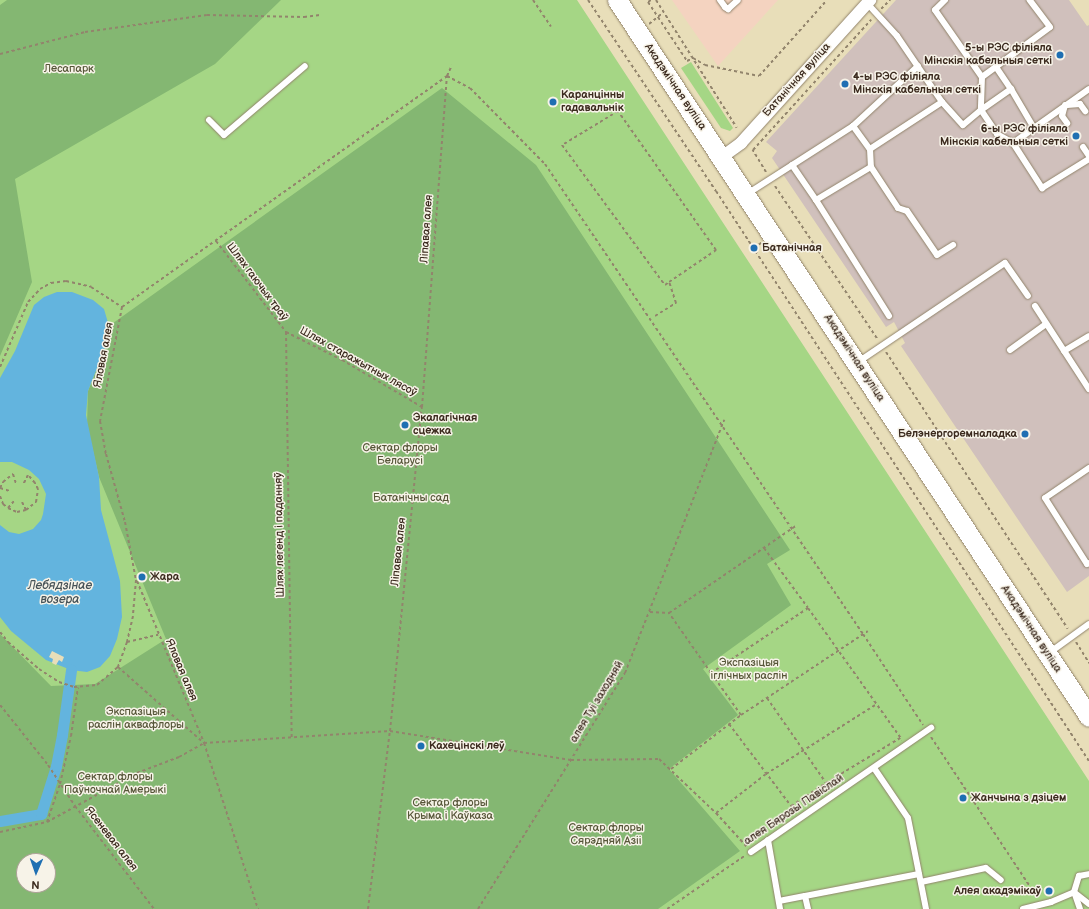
<!DOCTYPE html>
<html>
<head>
<meta charset="utf-8">
<style>
	body { margin:0 }
	#map { position:relative; width:1089px; height:909px; overflow:hidden; background:#e8deb9; font-family:"Balsamiq Sans",sans-serif }
	div>[style] { position:absolute }
	[style*='--x'] { left:calc(var(--x)*1px); top:calc(var(--y)*1px); width:calc(var(--w)*1px); rotate:calc(var(--a)*1deg) }
	.built>* { inset:0; background:#f4d3c0 }
	.industrial>* { inset:0; background:#d0c0bc }
	.green>* { inset:0; background:#a5d685 }
	.forest>* { inset:0; background:#84b772 }
	.water>* { inset:0; background:#63b4de }
	.pier>* { inset:0; background:#e8deb9 }
	.canal>* { height:11px; margin:-5.5px; padding:0 5.5px; transform-origin:5.5px; border-radius:5.5px; background:#63b4de }
	.path>* { height:2px; margin-top:-1px; transform-origin:0; background:repeating-linear-gradient(90deg,#92846c 0 3px,transparent 0 6px) }
	.roads { filter:drop-shadow(0 0 1px #92846c) drop-shadow(0 0 1px #92846c) }
	.service>* { height:6px; margin:-3px; padding:0 3px; transform-origin:3px; border-radius:3px; background:#fff }
	.minor>* { height:12px; margin:-6px; padding:0 6px; transform-origin:6px; border-radius:6px; background:#fff }
	.primary>* { height:19px; margin:-9.5px; padding:0 9.5px; transform-origin:9.5px; border-radius:9.5px; background:#fff }
	.dots>* { width:11px; height:11px; translate:-50% -50%; box-sizing:border-box; border:2px solid #f7f3e8; border-radius:50% }
	span { translate:-50% -50%; white-space:nowrap; text-align:center; line-height:1.15; -webkit-text-stroke:3px #f7f3e8; paint-order:stroke }
	.poi-label { font-size:11px; color:#3b2a1e; font-weight:700 }
	.right { translate:-100% -50%; text-align:right }
	.left { translate:0 -50%; text-align:left }
	.park-label { font-size:11px; color:#565538 }
	.street-label { font-size:11px; color:#3b2a1e }
	.water-label { font-size:12px; color:#475358; font-style:italic }
	.north { position:absolute; left:16px; top:853px; width:40px; height:40px; box-sizing:border-box; background:#f7f3e8; border:1px solid #aca397; border-radius:50%; rotate:182deg; font-size:11px; font-weight:700; line-height:16px; text-align:center; color:#3b2a1e }
	.north::after { content:''; display:block; margin:auto; width:14px; height:18px; background:#1f6fb2; clip-path:polygon(50% 0,100% 100%,50% 72%,0 100%) }
</style>
</head>
<body>
<div id="map">
	<div class="built">
		<i style="clip-path:polygon(672px 0,778px 0,718px 66px)"></i>
	</div>
	<div class="industrial">
		<i style="clip-path:polygon(896px 0,1069px 0,1087px 26px,1089px 25px,1089px 576px,1067px 592px,901px 346px,905px 343px,894px 322px,886px 327px,772px 158px,777px 151px,766px 142px)"></i>
	</div>
	<div class="green">
		<i style="clip-path:polygon(evenodd,0 0,577px 0,1089px 781px,1089px 909px,0 909px,0 0,24px 861px,48px 861px,48px 885px,24px 885px,24px 861px)"></i>
		<i style="clip-path:polygon(691px 62px,733px 128px,730px 131px,721px 128px,681px 68px)"></i>
	</div>
	<div class="forest">
		<i style="clip-path:polygon(7px 0,281px 0,215px 64px,15px 179px,32px 282px,0 356px,0 5px)"></i>
		<i style="clip-path:polygon(evenodd,442px 88px,536px 165px,790px 550px,767px 564px,791px 605px,703px 669px,738px 715px,669px 769px,740px 851px,658px 909px,0 909px,0 634px,51px 686px,95px 684px,166px 639px,99px 477px,87px 425px,88px 391px,108px 340px,109px 326px,442px 88px,24px 861px,48px 861px,48px 885px,24px 885px,24px 861px)"></i>
	</div>
	<div class="water">
		<i style="clip-path:polygon(57px 292px,72px 292px,93px 300px,104px 309px,109px 326px,108px 340px,88px 391px,86px 415px,99px 477px,101px 510px,120px 581px,122px 617px,117px 639px,110px 656px,100px 667px,87px 672px,71px 670px,46px 660px,11px 631px,0 617px,0 525px,9px 532px,19px 534px,33px 529px,41px 520px,43px 514px,46px 494px,39px 479px,29px 470px,12px 462px,0 462px,0 378px,15px 351px,34px 305px,44px 297px)"></i>
	</div>
	<div class="pier">
		<i style="clip-path:polygon(52px 651px,64px 657px,62px 662px,59px 660px,56px 665px,52px 663px,53px 659px,49px 657px)"></i>
	</div>
	<div class="canal">
		<i style="--x:0;--y:821;--w:42;--a:-9.7"></i>
		<i style="--x:41;--y:814;--w:50;--a:-72.6"></i>
		<i style="--x:56;--y:766;--w:32;--a:-79"></i>
		<i style="--x:62;--y:735;--w:66;--a:-82.1"></i>
	</div>
	<div class="path">
		<i style="--x:533;--y:0;--w:32;--a:56"></i>
		<i style="--x:588;--y:0;--w:230;--a:56.2"></i>
		<i style="--x:716;--y:191;--w:681;--a:56.8"></i>
		<i style="--x:651;--y:0;--w:4;--a:146"></i>
		<i style="--x:648;--y:2;--w:71;--a:56.5"></i>
		<i style="--x:687;--y:61;--w:7;--a:-27"></i>
		<i style="--x:693;--y:58;--w:14;--a:30"></i>
		<i style="--x:705;--y:65;--w:55;--a:11.5"></i>
		<i style="--x:759;--y:76;--w:102;--a:-48.2"></i>
		<i style="--x:656;--y:0;--w:151;--a:57.7"></i>
		<i style="--x:881;--y:9;--w:13;--a:-45"></i>
		<i style="--x:649;--y:24;--w:19;--a:-39"></i>
		<i style="--x:0;--y:54;--w:88;--a:-14.5"></i>
		<i style="--x:85;--y:32;--w:123;--a:-7.9"></i>
		<i style="--x:207;--y:15;--w:97;--a:1.2"></i>
		<i style="--x:304;--y:17;--w:16;--a:-7"></i>
		<i style="--x:766;--y:172;--w:26;--a:-121"></i>
		<i style="--x:753;--y:150;--w:176;--a:-47.8"></i>
		<i style="--x:775;--y:186;--w:185;--a:56.2"></i>
		<i style="--x:216;--y:241;--w:115;--a:52.4"></i>
		<i style="--x:286;--y:332;--w:63;--a:26.6"></i>
		<i style="--x:342;--y:360;--w:93;--a:30.4"></i>
		<i style="--x:754;--y:248;--w:9;--a:-36"></i>
		<i style="--x:122;--y:307;--w:399;--a:-35.4"></i>
		<i style="--x:447;--y:76;--w:12;--a:-66"></i>
		<i style="--x:655;--y:316;--w:25;--a:-32"></i>
		<i style="--x:676;--y:303;--w:22;--a:-108"></i>
		<i style="--x:669;--y:282;--w:57;--a:-34.2"></i>
		<i style="--x:716;--y:250;--w:170;--a:-125.2"></i>
		<i style="--x:618;--y:111;--w:66;--a:148.7"></i>
		<i style="--x:562;--y:145;--w:174;--a:53.7"></i>
		<i style="--x:665;--y:285;--w:5;--a:-37"></i>
		<i style="--x:286;--y:332;--w:405;--a:89.2"></i>
		<i style="--x:886;--y:352;--w:331;--a:56.7"></i>
		<i style="--x:0;--y:367;--w:71;--a:-66.7"></i>
		<i style="--x:28;--y:302;--w:18;--a:-47"></i>
		<i style="--x:40;--y:289;--w:13;--a:-29"></i>
		<i style="--x:51;--y:283;--w:15;--a:-8"></i>
		<i style="--x:66;--y:281;--w:26;--a:13"></i>
		<i style="--x:91;--y:287;--w:37;--a:33"></i>
		<i style="--x:122;--y:307;--w:116;--a:100.9"></i>
		<i style="--x:100;--y:421;--w:34;--a:80"></i>
		<i style="--x:106;--y:454;--w:71;--a:74.4"></i>
		<i style="--x:125;--y:522;--w:59;--a:79.3"></i>
		<i style="--x:136;--y:580;--w:36;--a:95"></i>
		<i style="--x:133;--y:616;--w:27;--a:103"></i>
		<i style="--x:127;--y:642;--w:27;--a:110"></i>
		<i style="--x:118;--y:667;--w:115;--a:41.5"></i>
		<i style="--x:0;--y:488;--w:7;--a:-63"></i>
		<i style="--x:3;--y:482;--w:13;--a:-39"></i>
		<i style="--x:13;--y:474;--w:10;--a:73"></i>
		<i style="--x:0;--y:488;--w:10;--a:17"></i>
		<i style="--x:0;--y:496;--w:9;--a:69"></i>
		<i style="--x:3;--y:504;--w:6;--a:39"></i>
		<i style="--x:8;--y:508;--w:10;--a:24"></i>
		<i style="--x:17;--y:512;--w:9;--a:-13"></i>
		<i style="--x:26;--y:510;--w:13;--a:-39"></i>
		<i style="--x:36;--y:502;--w:13;--a:-81"></i>
		<i style="--x:38;--y:489;--w:7;--a:-117"></i>
		<i style="--x:35;--y:483;--w:11;--a:-131"></i>
		<i style="--x:28;--y:475;--w:11;--a:117"></i>
		<i style="--x:22;--y:502;--w:9;--a:63"></i>
		<i style="--x:8;--y:508;--w:9;--a:-49"></i>
		<i style="--x:764;--y:548;--w:74;--a:53.7"></i>
		<i style="--x:137;--y:581;--w:175;--a:67.5"></i>
		<i style="--x:204;--y:743;--w:175;--a:72"></i>
		<i style="--x:650;--y:612;--w:19;--a:3"></i>
		<i style="--x:0;--y:632;--w:13;--a:51"></i>
		<i style="--x:8;--y:642;--w:41;--a:41.1"></i>
		<i style="--x:39;--y:669;--w:24;--a:33"></i>
		<i style="--x:59;--y:682;--w:16;--a:18"></i>
		<i style="--x:74;--y:687;--w:23;--a:-5"></i>
		<i style="--x:97;--y:685;--w:28;--a:-41"></i>
		<i style="--x:127;--y:642;--w:32;--a:-13"></i>
		<i style="--x:1076;--y:642;--w:25;--a:58"></i>
		<i style="--x:711;--y:673;--w:73;--a:-125"></i>
		<i style="--x:669;--y:613;--w:155;--a:-34.5"></i>
		<i style="--x:767;--y:698;--w:103;--a:55.2"></i>
		<i style="--x:826;--y:783;--w:87;--a:-31.3"></i>
		<i style="--x:0;--y:705;--w:77;--a:51.3"></i>
		<i style="--x:48;--y:765;--w:49;--a:56.6"></i>
		<i style="--x:75;--y:806;--w:130;--a:52.5"></i>
		<i style="--x:741;--y:715;--w:52;--a:-125.5"></i>
		<i style="--x:711;--y:673;--w:117;--a:-33.8"></i>
		<i style="--x:808;--y:608;--w:162;--a:54.5"></i>
		<i style="--x:729;--y:724;--w:103;--a:52.9"></i>
		<i style="--x:791;--y:806;--w:42;--a:-33.3"></i>
		<i style="--x:931;--y:737;--w:192;--a:56.5"></i>
		<i style="--x:671;--y:769;--w:88;--a:-37.6"></i>
		<i style="--x:741;--y:715;--w:152;--a:-33.5"></i>
		<i style="--x:716;--y:813;--w:63;--a:-38"></i>
		<i style="--x:766;--y:774;--w:129;--a:-32.3"></i>
		<i style="--x:47;--y:822;--w:102;--a:-28.6"></i>
		<i style="--x:137;--y:773;--w:45;--a:-20.9"></i>
		<i style="--x:179;--y:757;--w:29;--a:-29"></i>
		<i style="--x:204;--y:743;--w:186;--a:-3.7"></i>
		<i style="--x:390;--y:731;--w:183;--a:9.1"></i>
		<i style="--x:571;--y:760;--w:88;--a:-0.7"></i>
		<i style="--x:659;--y:759;--w:79;--a:43.5"></i>
		<i style="--x:716;--y:813;--w:46;--a:47.6"></i>
		<i style="--x:0;--y:832;--w:48;--a:-12"></i>
		<i style="--x:47;--y:822;--w:40;--a:-71.1"></i>
		<i style="--x:60;--y:784;--w:49;--a:-77.1"></i>
		<i style="--x:71;--y:736;--w:49;--a:-81.9"></i>
		<i style="--x:368;--y:909;--w:179;--a:-83"></i>
		<i style="--x:390;--y:731;--w:326;--a:-84.4"></i>
		<i style="--x:422;--y:407;--w:332;--a:-85.7"></i>
		<i style="--x:447;--y:76;--w:26;--a:28"></i>
		<i style="--x:470;--y:88;--w:107;--a:45.4"></i>
		<i style="--x:545;--y:164;--w:567;--a:55.92"></i>
		<i style="--x:863;--y:634;--w:109;--a:56.6"></i>
		<i style="--x:478;--y:909;--w:278;--a:-58.1"></i>
		<i style="--x:625;--y:673;--w:272;--a:-68.6"></i>
		<i style="--x:667;--y:909;--w:96;--a:-34.4"></i>
	</div>
	<div class="roads">
		<div class="service">
			<i style="--x:720;--y:0;--w:9;--a:54"></i>
			<i style="--x:725;--y:7;--w:4;--a:34"></i>
			<i style="--x:728;--y:9;--w:13;--a:-42"></i>
			<i style="--x:945;--y:0;--w:14;--a:135"></i>
			<i style="--x:935;--y:10;--w:82;--a:55"></i>
			<i style="--x:982;--y:77;--w:33;--a:92"></i>
			<i style="--x:866;--y:2;--w:46;--a:47.6"></i>
			<i style="--x:897;--y:36;--w:80;--a:55.7"></i>
			<i style="--x:942;--y:102;--w:86;--a:146.9"></i>
			<i style="--x:918;--y:66;--w:88;--a:137.3"></i>
			<i style="--x:853;--y:126;--w:29;--a:54"></i>
			<i style="--x:870;--y:149;--w:18;--a:87"></i>
			<i style="--x:871;--y:167;--w:49;--a:56.6"></i>
			<i style="--x:898;--y:208;--w:9;--a:18"></i>
			<i style="--x:907;--y:211;--w:53;--a:55.7"></i>
			<i style="--x:937;--y:255;--w:19;--a:-32"></i>
			<i style="--x:996;--y:67;--w:27;--a:56"></i>
			<i style="--x:982;--y:77;--w:84;--a:-36.3"></i>
			<i style="--x:1050;--y:27;--w:34;--a:-127"></i>
			<i style="--x:942;--y:102;--w:31;--a:48"></i>
			<i style="--x:963;--y:125;--w:23;--a:-40"></i>
			<i style="--x:981;--y:110;--w:29;--a:56"></i>
			<i style="--x:997;--y:134;--w:18;--a:29"></i>
			<i style="--x:1013;--y:143;--w:54;--a:57.2"></i>
			<i style="--x:1042;--y:188;--w:55;--a:-31.7"></i>
			<i style="--x:1065;--y:105;--w:11;--a:105"></i>
			<i style="--x:1062;--y:116;--w:9;--a:54"></i>
			<i style="--x:1067;--y:105;--w:13;--a:-4"></i>
			<i style="--x:1080;--y:104;--w:9;--a:54"></i>
			<i style="--x:981;--y:110;--w:37;--a:-35"></i>
			<i style="--x:1011;--y:89;--w:45;--a:59.5"></i>
			<i style="--x:1034;--y:128;--w:26;--a:144"></i>
			<i style="--x:209;--y:120;--w:21;--a:45"></i>
			<i style="--x:224;--y:135;--w:106;--a:-40.4"></i>
			<i style="--x:1034;--y:128;--w:67;--a:-35.3"></i>
			<i style="--x:1083;--y:147;--w:11;--a:56"></i>
			<i style="--x:792;--y:165;--w:42;--a:55.6"></i>
			<i style="--x:816;--y:200;--w:64;--a:-31"></i>
			<i style="--x:747;--y:194;--w:126;--a:-32.7"></i>
			<i style="--x:816;--y:200;--w:137;--a:57.8"></i>
			<i style="--x:1035;--y:306;--w:99;--a:57"></i>
			<i style="--x:1010;--y:350;--w:44;--a:-35.8"></i>
			<i style="--x:1064;--y:351;--w:29;--a:-31"></i>
			<i style="--x:858;--y:362;--w:177;--a:-34"></i>
			<i style="--x:1005;--y:263;--w:40;--a:55.1"></i>
			<i style="--x:1089;--y:468;--w:53;--a:145.7"></i>
			<i style="--x:1045;--y:498;--w:78;--a:57.5"></i>
			<i style="--x:1087;--y:564;--w:2;--a:-27"></i>
			<i style="--x:1049;--y:653;--w:49;--a:-35.9"></i>
			<i style="--x:874;--y:768;--w:60;--a:55.8"></i>
			<i style="--x:908;--y:818;--w:93;--a:78.8"></i>
			<i style="--x:768;--y:840;--w:70;--a:80.1"></i>
			<i style="--x:751;--y:852;--w:219;--a:-34.6"></i>
			<i style="--x:921;--y:882;--w:66;--a:-12.2"></i>
			<i style="--x:986;--y:868;--w:19;--a:39"></i>
			<i style="--x:1075;--y:893;--w:18;--a:38"></i>
			<i style="--x:779;--y:901;--w:26;--a:-11"></i>
			<i style="--x:808;--y:909;--w:13;--a:-103"></i>
			<i style="--x:805;--y:896;--w:116;--a:-10.9"></i>
			<i style="--x:1023;--y:909;--w:29;--a:-14"></i>
			<i style="--x:1051;--y:902;--w:25;--a:-23"></i>
			<i style="--x:1080;--y:909;--w:18;--a:-109"></i>
			<i style="--x:1074;--y:892;--w:17;--a:-73"></i>
			<i style="--x:1079;--y:876;--w:10;--a:-11"></i>
		</div>
		<div class="minor">
			<i style="--x:722;--y:157;--w:24;--a:-36"></i>
			<i style="--x:741;--y:143;--w:193;--a:-47.9"></i>
		</div>
		<div class="primary">
			<i style="--x:617;--y:0;--w:858;--a:56.64"></i>
		</div>
	</div>
	<div class="dots">
		<i style="left:1060px;top:55px;background:#1f6fb2"></i>
		<i style="left:845px;top:84px;background:#1f6fb2"></i>
		<i style="left:553px;top:102px;background:#1f6fb2"></i>
		<i style="left:1076px;top:136px;background:#1f6fb2"></i>
		<i style="left:754px;top:248px;background:#1f6fb2"></i>
		<i style="left:405px;top:425px;background:#1f6fb2"></i>
		<i style="left:1025px;top:434px;background:#1f6fb2"></i>
		<i style="left:142px;top:577px;background:#1f6fb2"></i>
		<i style="left:421px;top:746px;background:#1f6fb2"></i>
		<i style="left:963px;top:798px;background:#1f6fb2"></i>
		<i style="left:1049px;top:891px;background:#1f6fb2"></i>
	</div>
	<div class="poi-label">
		<span class="right" style="left:1052px;top:55px">5-ы РЭС філіяла<br>Мінскія кабельныя сеткі</span>
		<span class="left" style="left:853px;top:84px">4-ы РЭС філіяла<br>Мінскія кабельныя сеткі</span>
		<span class="left" style="left:561px;top:102px">Каранцінны<br>гадавальнік</span>
		<span class="right" style="left:1068px;top:136px">6-ы РЭС філіяла<br>Мінскія кабельныя сеткі</span>
		<span class="left" style="left:762px;top:248px">Батанічная</span>
		<span class="left" style="left:413px;top:425px">Экалагічная<br>сцежка</span>
		<span class="right" style="left:1017px;top:434px">Белэнергоремналадка</span>
		<span class="left" style="left:150px;top:577px">Жара</span>
		<span class="left" style="left:429px;top:746px">Кахецінскі леў</span>
		<span class="left" style="left:971px;top:798px">Жанчына з дзіцем</span>
		<span class="right" style="left:1041px;top:891px">Алея акадэмікаў</span>
	</div>
	<div class="park-label">
		<span style="left:69px;top:69px">Лесапарк</span>
		<span style="left:400px;top:455px">Сектар флоры<br>Беларусі</span>
		<span style="left:411px;top:498px">Батанічны сад</span>
		<span style="left:749px;top:670px">Экспазіцыя<br>іглічных раслін</span>
		<span style="left:136px;top:719px">Экспазіцыя<br>раслін аквафлоры</span>
		<span style="left:115px;top:784px">Сектар флоры<br>Паўночнай Амерыкі</span>
		<span style="left:450px;top:810px">Сектар флоры<br>Крыма і Каўказа</span>
		<span style="left:606px;top:835px">Сектар флоры<br>Сярэдняй Азіі</span>
	</div>
	<div class="street-label">
		<span style="left:797px;top:80px;rotate:-48deg">Батанічная вуліца</span>
		<span style="left:675px;top:87px;rotate:56deg">Акадэмічная вуліца</span>
		<span style="left:427px;top:229px;rotate:-86deg">Ліпавая алея</span>
		<span style="left:257px;top:282px;rotate:53deg">Шлях гаючых траў</span>
		<span style="left:104px;top:355px;rotate:-79deg">Яловая алея</span>
		<span style="left:854px;top:358px;rotate:57deg">Акадэмічная вуліца</span>
		<span style="left:358px;top:362px;rotate:29deg">Шлях старажытных лясоў</span>
		<span style="left:280px;top:535px;rotate:-91deg">Шлях легенд і паданняў</span>
		<span style="left:399px;top:552px;rotate:-84deg">Ліпавая алея</span>
		<span style="left:1031px;top:629px;rotate:57deg">Акадэмічная вуліца</span>
		<span style="left:181px;top:670px;rotate:67deg">Яловая алея</span>
		<span style="left:597px;top:702px;rotate:-59deg">алея Туі заходняй</span>
		<span style="left:794px;top:810px;rotate:-34deg">алея Бярозы Павіслай</span>
		<span style="left:111px;top:839px;rotate:52deg">Ясеневая алея</span>
	</div>
	<div class="water-label">
		<span style="left:60px;top:593px">Лебядзінае<br>возера</span>
	</div>
	<div class="north">N</div>
</div>
</body>
</html>
